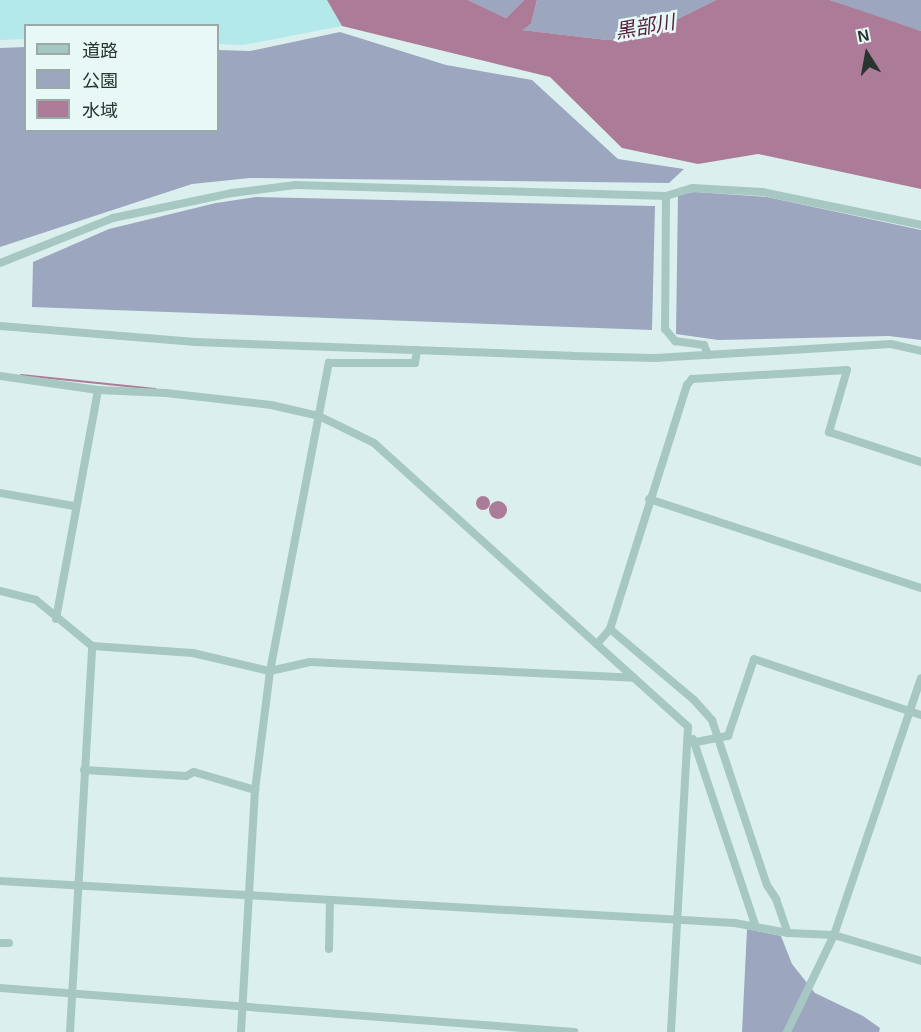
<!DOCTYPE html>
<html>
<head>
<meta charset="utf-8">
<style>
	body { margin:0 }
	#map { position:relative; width:921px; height:1032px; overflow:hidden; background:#dbf0ee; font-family:Arial,"Noto Sans JP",sans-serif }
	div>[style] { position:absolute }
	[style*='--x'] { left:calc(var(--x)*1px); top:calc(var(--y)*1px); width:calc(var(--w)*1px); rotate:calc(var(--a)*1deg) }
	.green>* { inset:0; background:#9ca6be }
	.sand>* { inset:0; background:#b3e9ea }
	.water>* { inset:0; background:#ac7b98 }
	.round { border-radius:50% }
	.stream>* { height:2px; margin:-1px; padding:0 1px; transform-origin:1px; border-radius:1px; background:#ac7b98 }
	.minor>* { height:8px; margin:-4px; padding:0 4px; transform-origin:4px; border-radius:4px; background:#a7c7c2 }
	span { translate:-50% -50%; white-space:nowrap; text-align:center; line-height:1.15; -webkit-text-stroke:5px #e7f8f6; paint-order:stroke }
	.water-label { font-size:20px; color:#541f3d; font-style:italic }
	.legend { position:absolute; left:24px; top:24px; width:195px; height:108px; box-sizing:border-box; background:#e7f8f6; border:2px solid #9aaaa7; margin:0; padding:8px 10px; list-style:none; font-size:18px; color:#273430 }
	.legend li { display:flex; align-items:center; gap:12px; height:30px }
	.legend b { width:30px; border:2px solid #9aaaa7 }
	.north { position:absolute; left:837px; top:24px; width:60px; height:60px; -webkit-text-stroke:4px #e7f8f6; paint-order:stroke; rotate:349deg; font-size:16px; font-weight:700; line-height:24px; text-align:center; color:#273430 }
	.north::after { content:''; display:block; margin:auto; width:21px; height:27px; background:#273430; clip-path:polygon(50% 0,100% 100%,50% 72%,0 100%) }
</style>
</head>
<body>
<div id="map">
	<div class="green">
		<i style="clip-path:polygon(468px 0,524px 0,506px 18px)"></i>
		<i style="clip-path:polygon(537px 0,716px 0,645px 35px,607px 40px,521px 30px,531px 24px)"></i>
		<i style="clip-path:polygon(830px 0,921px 0,921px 31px,884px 19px)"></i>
		<i style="clip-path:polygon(340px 32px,446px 65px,532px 80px,618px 159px,684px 169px,669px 183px,250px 178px,192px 184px,0 247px,0 48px,25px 47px,26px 130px,218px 130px,218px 50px,250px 51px)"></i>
		<i style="clip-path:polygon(695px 192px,767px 197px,921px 230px,921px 340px,889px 336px,718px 340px,676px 334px,678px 194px)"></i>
		<i style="clip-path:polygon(256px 197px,655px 206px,652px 330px,32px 307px,33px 262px,109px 229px,216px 203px)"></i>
		<i style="clip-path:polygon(747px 929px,781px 936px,792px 964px,815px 993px,863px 1016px,880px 1028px,879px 1032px,742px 1032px)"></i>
	</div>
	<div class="sand">
		<i style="clip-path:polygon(0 0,327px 0,342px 26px,243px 45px,218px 44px,218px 26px,26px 26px,25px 39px,0 40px)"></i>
	</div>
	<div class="water">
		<i style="clip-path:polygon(327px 0,468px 0,506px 18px,524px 0,537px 0,531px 24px,522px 30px,607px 40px,645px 35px,716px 0,830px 0,921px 31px,921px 189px,758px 154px,698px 164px,622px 148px,550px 77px,342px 26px)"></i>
		<i class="round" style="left:476px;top:496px;width:14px;height:14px"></i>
		<i class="round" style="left:489px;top:501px;width:18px;height:18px"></i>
	</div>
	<div class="stream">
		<i style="--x:21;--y:375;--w:135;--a:6"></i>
	</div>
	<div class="minor">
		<i style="--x:666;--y:196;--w:133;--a:90.4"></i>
		<i style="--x:665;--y:329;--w:16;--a:50"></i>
		<i style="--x:675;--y:341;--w:29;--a:8"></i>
		<i style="--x:704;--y:345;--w:11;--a:68"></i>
		<i style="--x:0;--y:263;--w:122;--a:-21.7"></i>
		<i style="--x:113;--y:218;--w:122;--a:-11.9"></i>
		<i style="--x:232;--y:193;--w:64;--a:-7.2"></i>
		<i style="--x:295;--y:185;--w:371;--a:1.7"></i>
		<i style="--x:666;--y:196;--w:28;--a:-17"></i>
		<i style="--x:693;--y:188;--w:69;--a:3.3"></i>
		<i style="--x:762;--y:192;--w:162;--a:11.7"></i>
		<i style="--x:0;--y:326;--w:196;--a:4.7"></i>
		<i style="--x:195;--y:342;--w:377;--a:2.1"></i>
		<i style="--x:572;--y:356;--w:83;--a:1.4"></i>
		<i style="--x:655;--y:358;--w:236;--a:-3.4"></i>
		<i style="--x:891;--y:344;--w:31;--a:13"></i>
		<i style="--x:0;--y:376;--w:99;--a:8.1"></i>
		<i style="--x:98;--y:390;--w:68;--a:2.5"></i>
		<i style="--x:166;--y:393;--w:106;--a:6.5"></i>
		<i style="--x:271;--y:405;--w:49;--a:12.9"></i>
		<i style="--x:319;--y:416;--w:61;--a:26.1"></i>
		<i style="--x:374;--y:443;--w:423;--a:42.1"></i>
		<i style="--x:688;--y:727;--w:305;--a:93.2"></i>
		<i style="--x:0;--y:493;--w:75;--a:10"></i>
		<i style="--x:649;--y:499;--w:286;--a:18.1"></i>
		<i style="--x:0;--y:591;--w:37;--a:14"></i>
		<i style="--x:36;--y:600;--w:72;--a:39.4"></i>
		<i style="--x:92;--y:646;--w:101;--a:4"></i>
		<i style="--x:193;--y:653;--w:79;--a:13.2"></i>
		<i style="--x:270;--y:671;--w:41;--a:-12.7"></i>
		<i style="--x:310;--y:662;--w:324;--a:2.8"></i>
		<i style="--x:56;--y:619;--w:233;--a:-79.6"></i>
		<i style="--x:610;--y:629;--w:110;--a:40.2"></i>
		<i style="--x:694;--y:700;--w:27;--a:48"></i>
		<i style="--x:712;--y:720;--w:174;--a:71.6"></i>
		<i style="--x:767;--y:885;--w:17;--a:57"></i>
		<i style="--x:776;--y:899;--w:36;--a:71"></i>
		<i style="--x:597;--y:644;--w:20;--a:-49"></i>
		<i style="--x:610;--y:629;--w:256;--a:-72.5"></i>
		<i style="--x:687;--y:385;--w:8;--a:-50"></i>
		<i style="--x:692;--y:379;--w:155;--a:-3.3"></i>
		<i style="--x:847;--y:370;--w:65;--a:106.2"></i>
		<i style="--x:829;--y:432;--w:97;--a:18.1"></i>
		<i style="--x:693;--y:739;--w:198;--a:71.5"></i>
		<i style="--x:696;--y:742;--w:33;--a:-11"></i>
		<i style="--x:728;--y:736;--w:81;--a:-71.3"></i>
		<i style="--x:754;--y:659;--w:176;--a:18.5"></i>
		<i style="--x:84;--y:770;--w:102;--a:3.4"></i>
		<i style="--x:186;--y:776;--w:9;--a:-27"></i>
		<i style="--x:194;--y:772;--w:64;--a:16.4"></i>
		<i style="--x:0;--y:881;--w:736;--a:3.27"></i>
		<i style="--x:735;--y:923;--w:54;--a:10.7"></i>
		<i style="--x:788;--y:933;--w:46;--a:2.5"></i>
		<i style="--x:834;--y:935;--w:91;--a:16.6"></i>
		<i style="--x:0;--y:943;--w:9;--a:0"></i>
		<i style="--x:329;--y:949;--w:49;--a:-88.8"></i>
		<i style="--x:0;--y:988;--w:576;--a:4.38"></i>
		<i style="--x:70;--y:1032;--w:387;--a:-86.7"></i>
		<i style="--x:241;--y:1032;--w:242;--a:-86.7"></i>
		<i style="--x:255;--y:790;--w:120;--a:-82.8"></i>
		<i style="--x:270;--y:671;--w:314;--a:-79.2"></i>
		<i style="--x:329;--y:363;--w:86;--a:0"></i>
		<i style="--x:415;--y:363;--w:13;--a:-81"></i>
		<i style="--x:787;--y:1032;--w:108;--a:-64.1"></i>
		<i style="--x:834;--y:935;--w:271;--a:-71.3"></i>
	</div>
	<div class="water-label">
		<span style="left:645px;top:27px;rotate:-10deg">黒部川</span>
	</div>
	<ul class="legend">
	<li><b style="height:8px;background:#a7c7c2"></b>道路</li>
	<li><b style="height:16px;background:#9ca6be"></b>公園</li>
	<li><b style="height:16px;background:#ac7b98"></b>水域</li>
	</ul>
	<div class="north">N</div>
</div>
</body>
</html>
